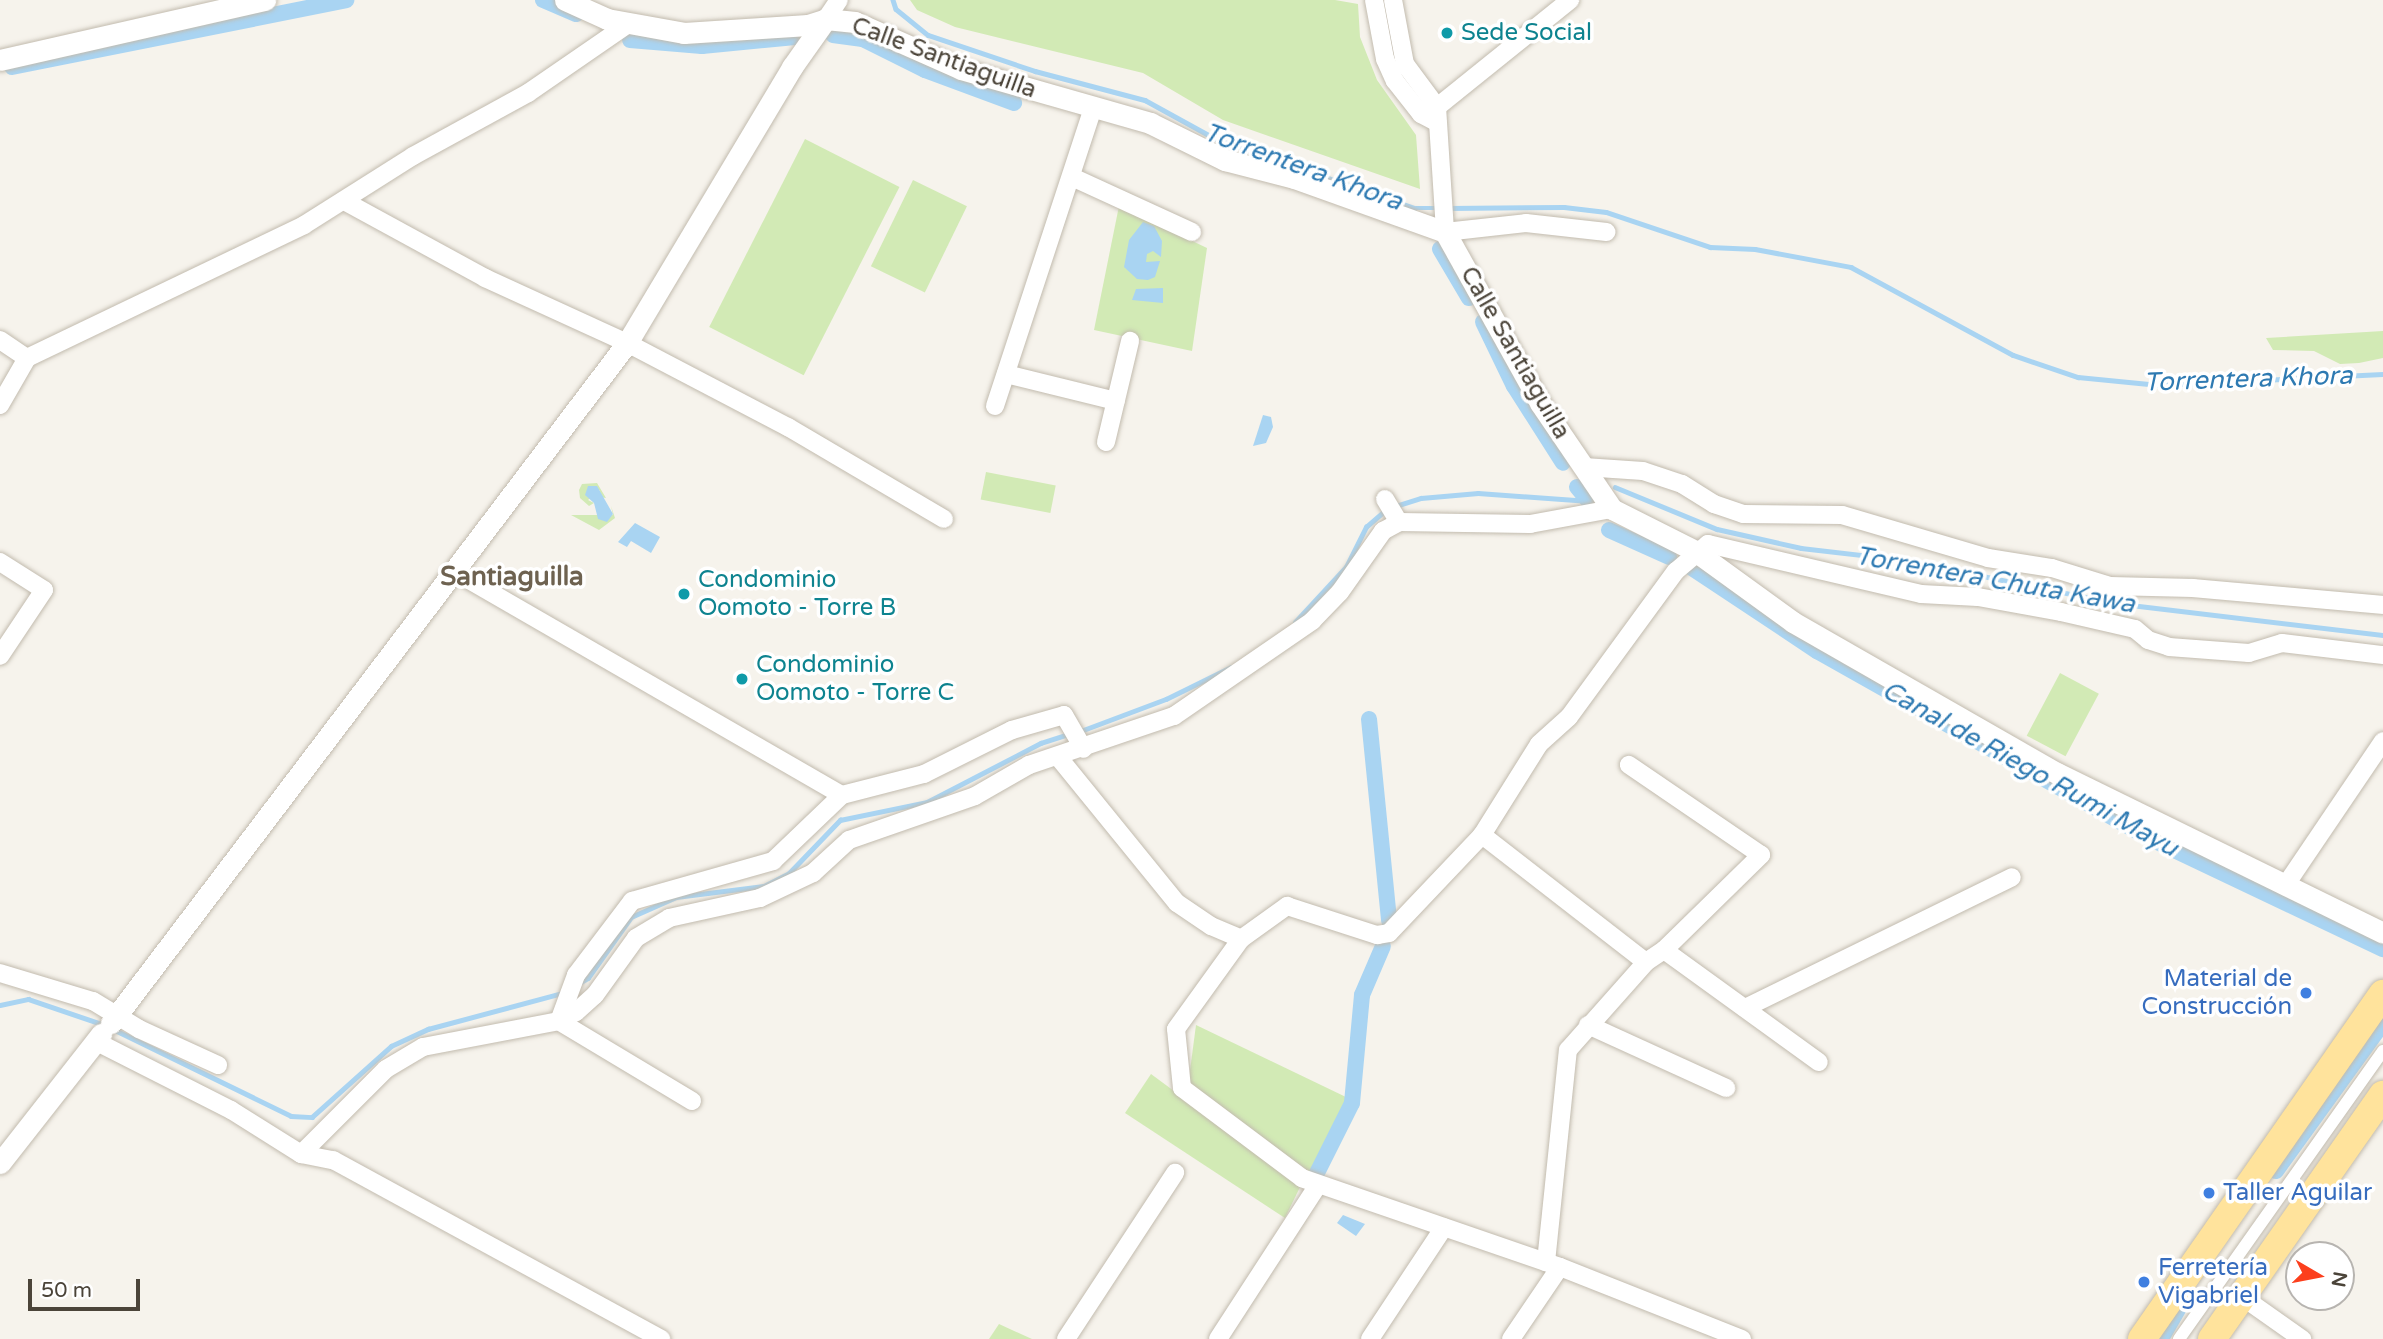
<!DOCTYPE html>
<html>
<head>
<meta charset="utf-8">
<style>
	body { margin:0 }
	#map { position:relative; width:2383px; height:1339px; overflow:hidden; background:#f6f3ec; font-family:"Varela Round",sans-serif }
	div>[style] { position:absolute }
	[style*='--x'] { left:calc(var(--x)*1px); top:calc(var(--y)*1px); width:calc(var(--w)*1px); rotate:calc(var(--a)*1deg) }
	.green>* { inset:0; background:#d2eab5; transform-origin:0 0 }
	.water>* { inset:0; background:#a9d4f2 }
	.stream>* { height:4.5px; margin:-2.25px; padding:0 2.25px; transform-origin:2.25px; border-radius:2.25px; background:#a9d4f2 }
	.canal>* { height:16px; margin:-8px; padding:0 8px; transform-origin:8px; border-radius:8px; background:#a9d4f2 }
	.roads { filter:drop-shadow(0 0 2px #c2bbae) drop-shadow(0 0 2px #c2bbae) }
	.pedestrian>* { height:12px; margin:-6px; padding:0 6px; transform-origin:6px; border-radius:6px; background:#fff }
	.minor>* { height:18px; margin:-9px; padding:0 9px; transform-origin:9px; border-radius:9px; background:#fff }
	.tertiary>* { height:21px; margin:-10.5px; padding:0 10.5px; transform-origin:10.5px; border-radius:10.5px; background:#fff }
	.primary>* { height:28px; margin:-14px; padding:0 14px; transform-origin:14px; border-radius:14px; background:#ffe39c }
	.dots>* { width:19px; height:19px; translate:-50% -50%; box-sizing:border-box; border:4px solid #fff; border-radius:50% }
	span { translate:-50% -50%; white-space:nowrap; text-align:center; line-height:1.15; -webkit-text-stroke:7px #fff; paint-order:stroke }
	.culture-label { font-size:24px; color:#0d838f }
	.left { translate:0 -50%; text-align:left }
	.street-label { font-size:24px; color:#4b4439 }
	.shop-label { font-size:24px; color:#366cbe }
	.right { translate:-100% -50%; text-align:right }
	.water-label { font-size:26px; color:#2e7ab2; font-style:italic }
	.neighbourhood-label { font-size:26px; color:#6e6250; font-weight:700 }
	.north { position:absolute; left:2285px; top:1241px; width:70px; height:70px; box-sizing:border-box; background:#fff; border:2px solid #b7b4b0; border-radius:50%; rotate:100deg; font-size:19px; font-weight:700; line-height:28px; text-align:center; color:#4b4439 }
	.north::after { content:''; display:block; margin:auto; width:24px; height:32px; background:#fc3f1d; clip-path:polygon(50% 0,100% 100%,50% 72%,0 100%) }
	.scale { position:absolute; left:28px; top:1279px; width:112px; height:32px; box-sizing:border-box; border:4px solid #4b4439; border-top:0; padding-left:9px; font-size:21px; line-height:24px; white-space:nowrap; color:#4b4439; -webkit-text-stroke:5px #fff; paint-order:stroke }
</style>
</head>
<body>
<div id="map">
	<div class="green">
		<i style="clip-path:polygon(910px 0,1335px 0,1358px 4px,1360px 37px,1377px 80px,1416px 135px,1420px 189px,1223px 120px,1143px 73px,955px 27px,917px 10px)"></i>
		<i style="left:805px;top:139px;width:106px;height:211px;rotate:27deg"></i>
		<i style="left:913px;top:180px;width:60px;height:96px;rotate:26deg"></i>
		<i style="clip-path:polygon(1119px 206px,1207px 248px,1192px 351px,1094px 330px)"></i>
		<i style="clip-path:polygon(2383px 331px,2383px 358px,2359px 363px,2340px 364px,2314px 351px,2273px 350px,2266px 338px)"></i>
		<i style="left:986px;top:472px;width:71px;height:28px;rotate:11deg"></i>
		<i style="clip-path:polygon(597px 483px,606px 498px,599px 497px,600px 490px,588px 500px,594px 503px,589px 506px,580px 498px,579px 490px,582px 484px)"></i>
		<i style="clip-path:polygon(611px 506px,615px 518px,599px 530px,571px 515px,613px 515px)"></i>
		<i style="left:2060px;top:673px;width:44px;height:71px;rotate:28deg"></i>
		<i style="clip-path:polygon(1196px 1025px,1348px 1098px,1312px 1174px,1192px 1088px,1189px 1078px)"></i>
		<i style="clip-path:polygon(1151px 1074px,1301px 1185px,1285px 1218px,1125px 1113px)"></i>
		<i style="clip-path:polygon(999px 1324px,1032px 1339px,989px 1339px)"></i>
	</div>
	<div class="water">
		<i style="clip-path:polygon(1143px 222px,1154px 226px,1162px 241px,1161px 257px,1153px 251px,1147px 254px,1146px 262px,1160px 261px,1155px 277px,1148px 280px,1137px 279px,1124px 267px,1129px 240px)"></i>
		<i style="clip-path:polygon(1163px 288px,1163px 303px,1132px 300px,1136px 289px)"></i>
		<i style="clip-path:polygon(1263px 415px,1271px 417px,1273px 427px,1266px 443px,1253px 446px)"></i>
		<i style="clip-path:polygon(588px 486px,597px 486px,613px 514px,607px 522px,598px 519px,594px 503px,585px 495px)"></i>
		<i style="clip-path:polygon(635px 523px,660px 537px,651px 553px,631px 541px,627px 547px,618px 542px)"></i>
		<i style="clip-path:polygon(1343px 1215px,1365px 1224px,1356px 1236px,1337px 1223px)"></i>
	</div>
	<div class="stream">
		<i style="--x:893;--y:0;--w:9;--a:72"></i>
		<i style="--x:896;--y:9;--w:41;--a:39.1"></i>
		<i style="--x:928;--y:35;--w:113;--a:18.6"></i>
		<i style="--x:1035;--y:71;--w:114;--a:14.8"></i>
		<i style="--x:1145;--y:100;--w:81;--a:28.8"></i>
		<i style="--x:1216;--y:139;--w:210;--a:19.2"></i>
		<i style="--x:1414;--y:208;--w:27;--a:0"></i>
		<i style="--x:1449;--y:208;--w:115;--a:-0.5"></i>
		<i style="--x:1564;--y:207;--w:42;--a:6.8"></i>
		<i style="--x:1606;--y:212;--w:110;--a:18.6"></i>
		<i style="--x:1710;--y:247;--w:45;--a:2.5"></i>
		<i style="--x:1755;--y:249;--w:98;--a:10.6"></i>
		<i style="--x:1851;--y:267;--w:184;--a:28.5"></i>
		<i style="--x:2013;--y:355;--w:69;--a:18.7"></i>
		<i style="--x:2078;--y:377;--w:81;--a:5.6"></i>
		<i style="--x:2159;--y:385;--w:224;--a:-2.8"></i>
		<i style="--x:1615;--y:487;--w:110;--a:22.4"></i>
		<i style="--x:1717;--y:529;--w:86;--a:12.7"></i>
		<i style="--x:1801;--y:548;--w:105;--a:6.6"></i>
		<i style="--x:1905;--y:560;--w:213;--a:11.6"></i>
		<i style="--x:2114;--y:603;--w:271;--a:6.8"></i>
		<i style="--x:1396;--y:506;--w:26;--a:-18"></i>
		<i style="--x:1421;--y:498;--w:57;--a:-5"></i>
		<i style="--x:1478;--y:493;--w:111;--a:4.1"></i>
		<i style="--x:1295;--y:622;--w:75;--a:-47.2"></i>
		<i style="--x:1346;--y:567;--w:45;--a:-63.4"></i>
		<i style="--x:1366;--y:527;--w:28;--a:-41"></i>
		<i style="--x:1078;--y:732;--w:94;--a:-20.6"></i>
		<i style="--x:1166;--y:699;--w:72;--a:-26.2"></i>
		<i style="--x:579;--y:983;--w:10;--a:-29"></i>
		<i style="--x:588;--y:978;--w:75;--a:-54.8"></i>
		<i style="--x:631;--y:917;--w:49;--a:-24"></i>
		<i style="--x:676;--y:897;--w:89;--a:-7.1"></i>
		<i style="--x:764;--y:886;--w:28;--a:-27"></i>
		<i style="--x:789;--y:873;--w:74;--a:-46.1"></i>
		<i style="--x:840;--y:820;--w:89;--a:-11.7"></i>
		<i style="--x:927;--y:802;--w:128;--a:-27.4"></i>
		<i style="--x:1041;--y:743;--w:29;--a:-18"></i>
		<i style="--x:0;--y:1005;--w:29;--a:-12"></i>
		<i style="--x:28;--y:999;--w:81;--a:18.7"></i>
		<i style="--x:113;--y:1029;--w:198;--a:26"></i>
		<i style="--x:291;--y:1116;--w:21;--a:3"></i>
		<i style="--x:312;--y:1117;--w:106;--a:-41.9"></i>
		<i style="--x:391;--y:1046;--w:41;--a:-24.7"></i>
		<i style="--x:428;--y:1029;--w:139;--a:-15"></i>
	</div>
	<div class="canal">
		<i style="--x:543;--y:0;--w:36;--a:23"></i>
		<i style="--x:833;--y:35;--w:30;--a:8"></i>
		<i style="--x:863;--y:39;--w:69;--a:26.6"></i>
		<i style="--x:925;--y:70;--w:95;--a:20.3"></i>
		<i style="--x:630;--y:40;--w:72;--a:4.8"></i>
		<i style="--x:702;--y:46;--w:104;--a:-5.5"></i>
		<i style="--x:12;--y:67;--w:341;--a:-11.3"></i>
		<i style="--x:1440;--y:249;--w:57;--a:59.4"></i>
		<i style="--x:1483;--y:322;--w:71;--a:64.2"></i>
		<i style="--x:1514;--y:386;--w:91;--a:57.5"></i>
		<i style="--x:1577;--y:487;--w:32;--a:51"></i>
		<i style="--x:1609;--y:530;--w:66;--a:24.2"></i>
		<i style="--x:1689;--y:566;--w:154;--a:33.6"></i>
		<i style="--x:1817;--y:651;--w:383;--a:29.4"></i>
		<i style="--x:2151;--y:839;--w:257;--a:25.4"></i>
		<i style="--x:1369;--y:719;--w:203;--a:84.3"></i>
		<i style="--x:2276;--y:1171;--w:183;--a:-54.1"></i>
		<i style="--x:1317;--y:1173;--w:78;--a:-63.4"></i>
		<i style="--x:1352;--y:1103;--w:108;--a:-84.7"></i>
		<i style="--x:1362;--y:995;--w:53;--a:-66.8"></i>
		<i style="--x:2161;--y:1339;--w:38;--a:-60"></i>
	</div>
	<div class="roads">
		<div class="pedestrian">
			<i style="--x:2179;--y:1339;--w:353;--a:-54.7"></i>
		</div>
		<div class="minor">
			<i style="--x:1374;--y:0;--w:60;--a:79.4"></i>
			<i style="--x:1385;--y:59;--w:24;--a:66"></i>
			<i style="--x:1395;--y:81;--w:42;--a:51.8"></i>
			<i style="--x:1421;--y:114;--w:19;--a:28"></i>
			<i style="--x:1393;--y:0;--w:65;--a:79.4"></i>
			<i style="--x:1405;--y:64;--w:54;--a:53.3"></i>
			<i style="--x:1437;--y:107;--w:125;--a:86.3"></i>
			<i style="--x:1445;--y:232;--w:81;--a:-6.3"></i>
			<i style="--x:1526;--y:223;--w:81;--a:6.4"></i>
			<i style="--x:826;--y:19;--w:23;--a:-56"></i>
			<i style="--x:1437;--y:107;--w:171;--a:-38.8"></i>
			<i style="--x:1072;--y:177;--w:132;--a:24.6"></i>
			<i style="--x:344;--y:201;--w:161;--a:28.6"></i>
			<i style="--x:485;--y:278;--w:156;--a:24.6"></i>
			<i style="--x:627;--y:343;--w:182;--a:27.6"></i>
			<i style="--x:788;--y:427;--w:181;--a:30.5"></i>
			<i style="--x:0;--y:340;--w:32;--a:34"></i>
			<i style="--x:1006;--y:374;--w:113;--a:13.8"></i>
			<i style="--x:0;--y:405;--w:54;--a:-60.1"></i>
			<i style="--x:27;--y:358;--w:307;--a:-25.6"></i>
			<i style="--x:304;--y:225;--w:129;--a:-32.3"></i>
			<i style="--x:413;--y:156;--w:131;--a:-28.7"></i>
			<i style="--x:528;--y:93;--w:121;--a:-34.6"></i>
			<i style="--x:995;--y:406;--w:314;--a:-71.8"></i>
			<i style="--x:1106;--y:442;--w:104;--a:-76.6"></i>
			<i style="--x:1584;--y:467;--w:59;--a:3.9"></i>
			<i style="--x:1643;--y:471;--w:41;--a:18.4"></i>
			<i style="--x:1682;--y:484;--w:38;--a:32"></i>
			<i style="--x:1714;--y:504;--w:31;--a:19"></i>
			<i style="--x:1743;--y:514;--w:99;--a:0.6"></i>
			<i style="--x:1842;--y:515;--w:152;--a:16.4"></i>
			<i style="--x:1988;--y:558;--w:65;--a:8.9"></i>
			<i style="--x:2052;--y:568;--w:61;--a:17.2"></i>
			<i style="--x:2110;--y:586;--w:83;--a:1.4"></i>
			<i style="--x:2193;--y:588;--w:191;--a:5.1"></i>
			<i style="--x:1385;--y:499;--w:27;--a:59"></i>
			<i style="--x:0;--y:562;--w:52;--a:32.5"></i>
			<i style="--x:44;--y:590;--w:79;--a:123.7"></i>
			<i style="--x:457;--y:573;--w:444;--a:30"></i>
			<i style="--x:1059;--y:758;--w:187;--a:50.9"></i>
			<i style="--x:1177;--y:903;--w:41;--a:34.1"></i>
			<i style="--x:1211;--y:926;--w:33;--a:23"></i>
			<i style="--x:1482;--y:835;--w:207;--a:37.8"></i>
			<i style="--x:2285;--y:886;--w:175;--a:-55.9"></i>
			<i style="--x:1664;--y:950;--w:191;--a:35.9"></i>
			<i style="--x:0;--y:973;--w:97;--a:16.8"></i>
			<i style="--x:93;--y:1001;--w:54;--a:31.3"></i>
			<i style="--x:139;--y:1029;--w:87;--a:24.5"></i>
			<i style="--x:1745;--y:1008;--w:297;--a:-26.1"></i>
			<i style="--x:1588;--y:1025;--w:152;--a:24.5"></i>
			<i style="--x:95;--y:1041;--w:153;--a:26.9"></i>
			<i style="--x:231;--y:1110;--w:83;--a:32.2"></i>
			<i style="--x:301;--y:1154;--w:33;--a:11"></i>
			<i style="--x:333;--y:1160;--w:374;--a:28.6"></i>
			<i style="--x:692;--y:1101;--w:155;--a:-149"></i>
			<i style="--x:559;--y:1021;--w:49;--a:-69.7"></i>
			<i style="--x:576;--y:975;--w:93;--a:-52.9"></i>
			<i style="--x:632;--y:901;--w:147;--a:-15.8"></i>
			<i style="--x:773;--y:861;--w:95;--a:-43.7"></i>
			<i style="--x:842;--y:795;--w:85;--a:-14.4"></i>
			<i style="--x:924;--y:774;--w:98;--a:-26.6"></i>
			<i style="--x:1012;--y:730;--w:54;--a:-16.1"></i>
			<i style="--x:1064;--y:715;--w:39;--a:60"></i>
			<i style="--x:301;--y:1154;--w:120;--a:-45"></i>
			<i style="--x:386;--y:1069;--w:43;--a:-30.7"></i>
			<i style="--x:423;--y:1047;--w:138;--a:-10.8"></i>
			<i style="--x:559;--y:1021;--w:19;--a:-28"></i>
			<i style="--x:576;--y:1012;--w:25;--a:-42"></i>
			<i style="--x:595;--y:995;--w:70;--a:-54.3"></i>
			<i style="--x:636;--y:938;--w:39;--a:-31"></i>
			<i style="--x:669;--y:918;--w:93;--a:-12.4"></i>
			<i style="--x:760;--y:898;--w:59;--a:-25.3"></i>
			<i style="--x:813;--y:873;--w:49;--a:-42.5"></i>
			<i style="--x:849;--y:840;--w:133;--a:-19.2"></i>
			<i style="--x:975;--y:796;--w:62;--a:-29.9"></i>
			<i style="--x:1029;--y:765;--w:153;--a:-18.7"></i>
			<i style="--x:1174;--y:716;--w:168;--a:-34.5"></i>
			<i style="--x:1312;--y:621;--w:40;--a:-46"></i>
			<i style="--x:1340;--y:592;--w:75;--a:-54.8"></i>
			<i style="--x:1383;--y:531;--w:18;--a:-29"></i>
			<i style="--x:1399;--y:522;--w:131;--a:0.9"></i>
			<i style="--x:1530;--y:524;--w:83;--a:-10.4"></i>
			<i style="--x:1546;--y:1262;--w:213;--a:-84.1"></i>
			<i style="--x:1568;--y:1050;--w:118;--a:-48.4"></i>
			<i style="--x:1646;--y:962;--w:22;--a:-34"></i>
			<i style="--x:1664;--y:950;--w:136;--a:-44.4"></i>
			<i style="--x:1761;--y:855;--w:160;--a:-145.7"></i>
			<i style="--x:2241;--y:1296;--w:75;--a:35.2"></i>
			<i style="--x:1066;--y:1339;--w:199;--a:-56.7"></i>
			<i style="--x:1218;--y:1339;--w:184;--a:-57"></i>
			<i style="--x:1370;--y:1339;--w:134;--a:-56.5"></i>
			<i style="--x:1511;--y:1339;--w:87;--a:-55.8"></i>
			<i style="--x:1742;--y:1339;--w:196;--a:-158.4"></i>
			<i style="--x:1560;--y:1267;--w:273;--a:-161"></i>
			<i style="--x:1302;--y:1178;--w:150;--a:-143.1"></i>
			<i style="--x:1182;--y:1088;--w:59;--a:-95.8"></i>
			<i style="--x:1176;--y:1029;--w:111;--a:-54.2"></i>
			<i style="--x:1241;--y:939;--w:57;--a:-35.7"></i>
			<i style="--x:1287;--y:906;--w:95;--a:17.9"></i>
			<i style="--x:1377;--y:935;--w:12;--a:-9"></i>
			<i style="--x:1389;--y:933;--w:135;--a:-46.5"></i>
			<i style="--x:1482;--y:835;--w:107;--a:-57.9"></i>
			<i style="--x:1539;--y:744;--w:40;--a:-42"></i>
			<i style="--x:1569;--y:717;--w:181;--a:-53.8"></i>
			<i style="--x:1676;--y:571;--w:42;--a:-40.2"></i>
			<i style="--x:1708;--y:544;--w:219;--a:13.2"></i>
			<i style="--x:1921;--y:594;--w:57;--a:3"></i>
			<i style="--x:1978;--y:597;--w:84;--a:10.2"></i>
			<i style="--x:2061;--y:612;--w:76;--a:12.9"></i>
			<i style="--x:2135;--y:629;--w:17;--a:40"></i>
			<i style="--x:2148;--y:640;--w:22;--a:18"></i>
			<i style="--x:2169;--y:647;--w:80;--a:4.3"></i>
			<i style="--x:2249;--y:653;--w:34;--a:-17"></i>
			<i style="--x:2282;--y:643;--w:102;--a:6.8"></i>
		</div>
		<div class="tertiary">
			<i style="--x:565;--y:0;--w:46;--a:24.3"></i>
			<i style="--x:607;--y:19;--w:78;--a:10.3"></i>
			<i style="--x:684;--y:33;--w:124;--a:-3.7"></i>
			<i style="--x:808;--y:25;--w:19;--a:-18"></i>
			<i style="--x:826;--y:19;--w:29;--a:6"></i>
			<i style="--x:855;--y:22;--w:116;--a:23.9"></i>
			<i style="--x:961;--y:69;--w:197;--a:15.9"></i>
			<i style="--x:1150;--y:123;--w:84;--a:26.3"></i>
			<i style="--x:1225;--y:160;--w:71;--a:14.6"></i>
			<i style="--x:1294;--y:178;--w:160;--a:19.7"></i>
			<i style="--x:1445;--y:232;--w:196;--a:60.9"></i>
			<i style="--x:1540;--y:403;--w:128;--a:55.8"></i>
			<i style="--x:1612;--y:509;--w:93;--a:26.8"></i>
			<i style="--x:1695;--y:551;--w:121;--a:35.9"></i>
			<i style="--x:1793;--y:622;--w:304;--a:29.8"></i>
			<i style="--x:2057;--y:773;--w:363;--a:26.1"></i>
			<i style="--x:0;--y:60;--w:272;--a:-12.8"></i>
			<i style="--x:111;--y:1023;--w:854;--a:-52.81"></i>
			<i style="--x:627;--y:343;--w:322;--a:-59.1"></i>
			<i style="--x:792;--y:67;--w:59;--a:-54.7"></i>
			<i style="--x:0;--y:1163;--w:164;--a:-51.9"></i>
		</div>
		<div class="primary">
			<i style="--x:2142;--y:1339;--w:421;--a:-55.1"></i>
			<i style="--x:2212;--y:1339;--w:298;--a:-55"></i>
		</div>
	</div>
	<div class="dots">
		<i style="left:1447px;top:33px;background:#0f9aa8"></i>
		<i style="left:684px;top:594px;background:#0f9aa8"></i>
		<i style="left:742px;top:679px;background:#0f9aa8"></i>
		<i style="left:2306px;top:993px;background:#3f7fe0"></i>
		<i style="left:2209px;top:1193px;background:#3f7fe0"></i>
		<i style="left:2144px;top:1282px;background:#3f7fe0"></i>
	</div>
	<div class="culture-label">
		<span class="left" style="left:1461px;top:33px">Sede Social</span>
		<span class="left" style="left:698px;top:594px">Condominio<br>Oomoto - Torre B</span>
		<span class="left" style="left:756px;top:679px">Condominio<br>Oomoto - Torre C</span>
	</div>
	<div class="street-label">
		<span style="left:944px;top:58px;rotate:20deg">Calle Santiaguilla</span>
		<span style="left:1515px;top:353px;rotate:60deg">Calle Santiaguilla</span>
	</div>
	<div class="shop-label">
		<span class="right" style="left:2292px;top:993px">Material de<br>Construcción</span>
		<span class="left" style="left:2223px;top:1193px">Taller Aguilar</span>
		<span class="left" style="left:2158px;top:1282px">Ferretería<br>Vigabriel</span>
	</div>
	<div class="water-label">
		<span style="left:1303px;top:167px;rotate:20deg">Torrentera Khora</span>
		<span style="left:2248px;top:379px;rotate:-2deg">Torrentera Khora</span>
		<span style="left:1995px;top:580px;rotate:10deg">Torrentera Chuta Kawa</span>
		<span style="left:2030px;top:769px;rotate:29deg">Canal de Riego Rumi Mayu</span>
	</div>
	<div class="neighbourhood-label">
		<span style="left:512px;top:577px">Santiaguilla</span>
	</div>
	<div class="north">N</div>
	<div class="scale">50 m</div>
</div>
</body>
</html>
